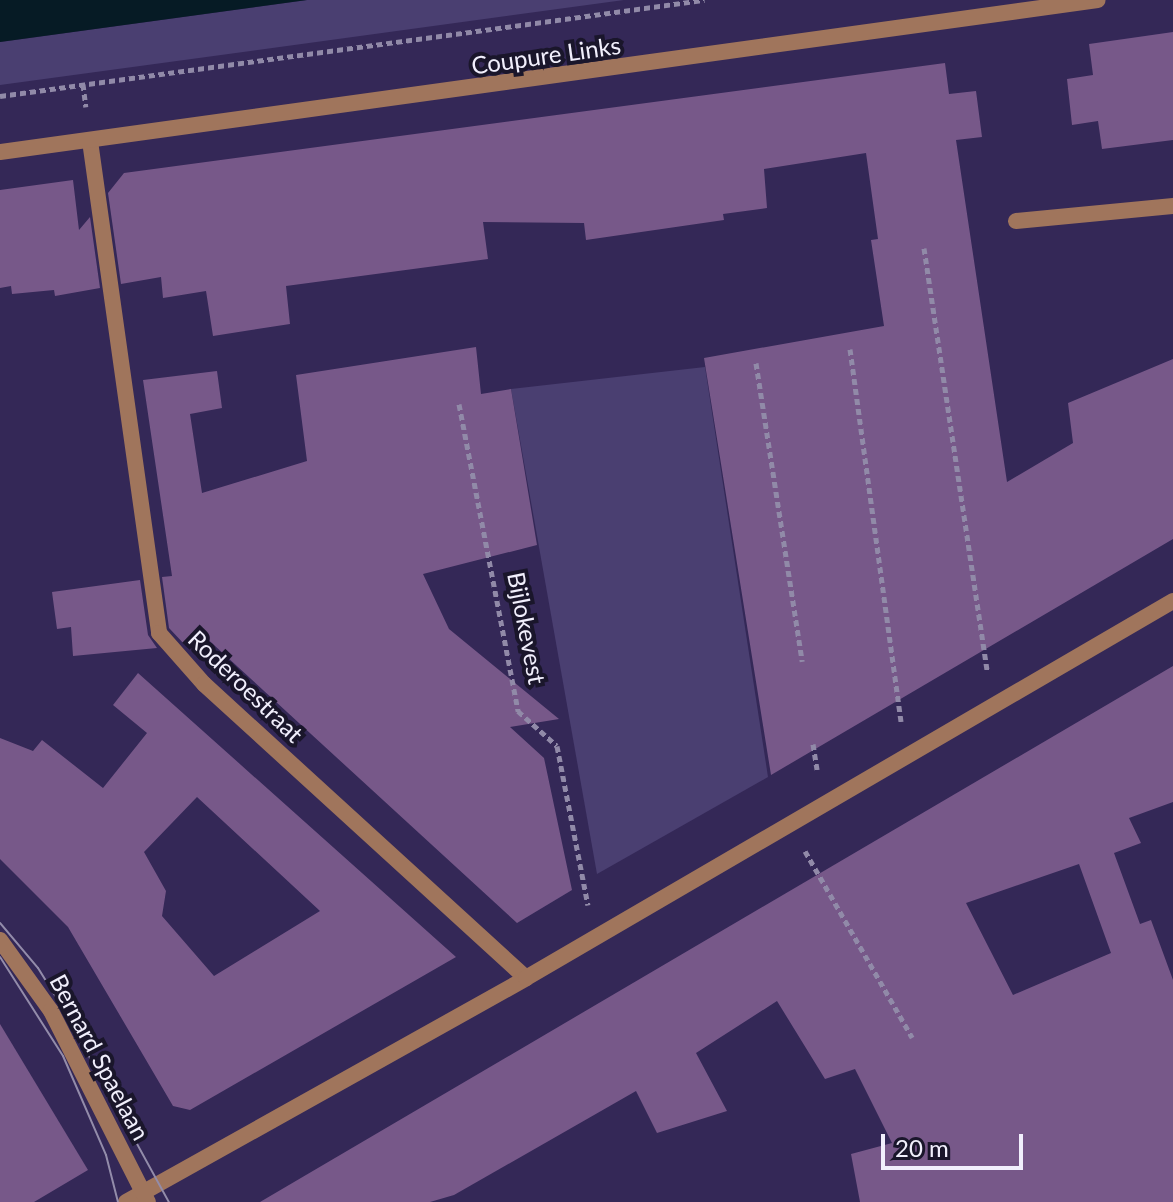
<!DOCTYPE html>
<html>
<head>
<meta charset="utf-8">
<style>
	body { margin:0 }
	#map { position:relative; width:1173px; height:1202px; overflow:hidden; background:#342857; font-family:Lato,sans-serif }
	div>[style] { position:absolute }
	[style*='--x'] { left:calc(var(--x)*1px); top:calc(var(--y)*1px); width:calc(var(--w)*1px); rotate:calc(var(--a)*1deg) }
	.green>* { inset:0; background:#4a3f71 }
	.water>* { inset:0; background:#061b25 }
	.building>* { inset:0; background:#775889 }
	.path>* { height:5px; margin-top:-2.5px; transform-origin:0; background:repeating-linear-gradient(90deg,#918aa8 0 6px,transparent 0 10px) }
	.service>* { height:16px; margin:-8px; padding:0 8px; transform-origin:8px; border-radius:8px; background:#a0755c }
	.minor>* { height:16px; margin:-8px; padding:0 8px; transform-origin:8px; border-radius:8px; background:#a0755c }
	.tertiary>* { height:16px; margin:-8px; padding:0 8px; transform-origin:8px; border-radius:8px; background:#a0755c }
	.tram>* { height:2px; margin:-1px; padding:0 1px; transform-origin:1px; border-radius:1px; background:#938caa }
	span { translate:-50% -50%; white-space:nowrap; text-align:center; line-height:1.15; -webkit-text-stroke:8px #1a162b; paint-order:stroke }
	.street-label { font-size:24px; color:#f1effc }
	.scale { position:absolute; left:881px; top:1134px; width:142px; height:36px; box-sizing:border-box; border:4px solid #f1effc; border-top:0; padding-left:10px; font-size:24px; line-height:28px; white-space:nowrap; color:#f1effc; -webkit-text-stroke:6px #1a162b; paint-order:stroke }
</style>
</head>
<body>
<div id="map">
	<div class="green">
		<i style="clip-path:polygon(307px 0,624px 0,0 85px,0 42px)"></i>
		<i style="clip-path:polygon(705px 367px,768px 777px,597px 874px,511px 389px)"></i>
	</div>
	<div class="water">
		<i style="clip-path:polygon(0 0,307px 0,0 42px)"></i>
	</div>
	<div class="building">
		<i style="clip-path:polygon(1173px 32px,1173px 140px,1102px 149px,1098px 121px,1072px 125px,1067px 79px,1093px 75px,1089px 44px)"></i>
		<i style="clip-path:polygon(945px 63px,949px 94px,976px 91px,982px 137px,956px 140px,1007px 482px,1073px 443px,1068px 403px,1173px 359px,1173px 539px,771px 775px,704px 358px,884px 326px,871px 240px,878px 239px,866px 153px,764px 169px,767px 208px,723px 214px,724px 220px,586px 240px,584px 223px,483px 222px,488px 259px,286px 286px,290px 324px,213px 336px,206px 291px,163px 298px,161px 277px,121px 284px,108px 193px,124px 173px)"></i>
		<i style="clip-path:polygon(73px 180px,79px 230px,90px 217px,100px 288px,55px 296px,54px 290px,12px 294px,11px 286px,0 288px,0 190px)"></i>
		<i style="clip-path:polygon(476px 347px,481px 394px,511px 389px,537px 545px,423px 574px,449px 629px,559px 719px,510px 727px,544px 758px,572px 890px,517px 923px,202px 634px,185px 645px,169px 628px,162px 577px,172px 576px,143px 380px,217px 371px,222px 408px,190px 414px,202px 493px,307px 461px,296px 375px)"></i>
		<i style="clip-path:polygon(140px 580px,148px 635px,157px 648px,73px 656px,71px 627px,57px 629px,52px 592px)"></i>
		<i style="clip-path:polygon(evenodd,1173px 666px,1173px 802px,1129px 818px,1141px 843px,1114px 853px,1140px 924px,1151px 920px,1173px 980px,1173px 1202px,860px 1202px,851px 1154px,892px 1143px,855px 1069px,825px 1079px,777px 1001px,696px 1053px,727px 1111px,657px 1133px,636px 1091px,454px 1195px,430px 1202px,260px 1202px,1173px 666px,1079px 864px,1111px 953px,1013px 995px,966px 903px,1079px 864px)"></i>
		<i style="clip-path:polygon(evenodd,138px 673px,456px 957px,190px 1110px,173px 1106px,68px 927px,0 859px,0 738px,33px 751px,42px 740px,103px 788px,147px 733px,113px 705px,138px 673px,197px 797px,320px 911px,214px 976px,162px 916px,166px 891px,144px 852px,197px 797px)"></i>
		<i style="clip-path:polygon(0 1024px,88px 1170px,34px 1202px,0 1202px)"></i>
	</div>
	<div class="path">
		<i style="--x:83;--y:84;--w:23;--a:83"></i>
		<i style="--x:0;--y:96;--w:711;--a:-7.77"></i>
		<i style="--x:924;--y:248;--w:429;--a:81.5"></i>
		<i style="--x:850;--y:349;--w:376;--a:82.2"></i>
		<i style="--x:756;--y:363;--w:302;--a:81.2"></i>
		<i style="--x:459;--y:404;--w:313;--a:79.1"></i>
		<i style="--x:518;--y:711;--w:52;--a:41.9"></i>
		<i style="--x:557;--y:746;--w:162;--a:79"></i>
		<i style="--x:813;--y:744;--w:26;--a:81"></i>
		<i style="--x:805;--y:851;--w:215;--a:60.1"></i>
	</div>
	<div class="service">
		<i style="--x:1016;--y:221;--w:158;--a:-5.5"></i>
	</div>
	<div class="minor">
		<i style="--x:90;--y:141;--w:497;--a:82"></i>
		<i style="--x:159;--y:633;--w:68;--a:48.6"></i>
		<i style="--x:204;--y:684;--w:436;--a:42.4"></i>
		<i style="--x:0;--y:152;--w:1108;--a:-7.88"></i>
		<i style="--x:126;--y:1202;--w:458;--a:-29.2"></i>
		<i style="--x:526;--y:978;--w:749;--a:-30.23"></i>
	</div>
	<div class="tertiary">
		<i style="--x:0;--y:940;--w:87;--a:54.3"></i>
		<i style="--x:51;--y:1011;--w:214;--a:63.1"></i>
	</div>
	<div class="tram">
		<i style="--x:0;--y:923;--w:59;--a:49.8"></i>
		<i style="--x:38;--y:968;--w:44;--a:58.1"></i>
		<i style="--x:61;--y:1005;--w:225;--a:61.3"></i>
		<i style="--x:0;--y:957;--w:117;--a:57.5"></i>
		<i style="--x:63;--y:1056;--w:108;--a:66.5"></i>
		<i style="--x:106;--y:1155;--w:49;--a:75.7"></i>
	</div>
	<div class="street-label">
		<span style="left:546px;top:55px;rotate:-8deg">Coupure Links</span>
		<span style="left:527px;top:628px;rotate:79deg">Bijlokevest</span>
		<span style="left:246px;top:686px;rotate:44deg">Roderoestraat</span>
		<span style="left:100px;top:1057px;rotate:62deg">Bernard Spaelaan</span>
	</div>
	<div class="scale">20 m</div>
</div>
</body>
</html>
